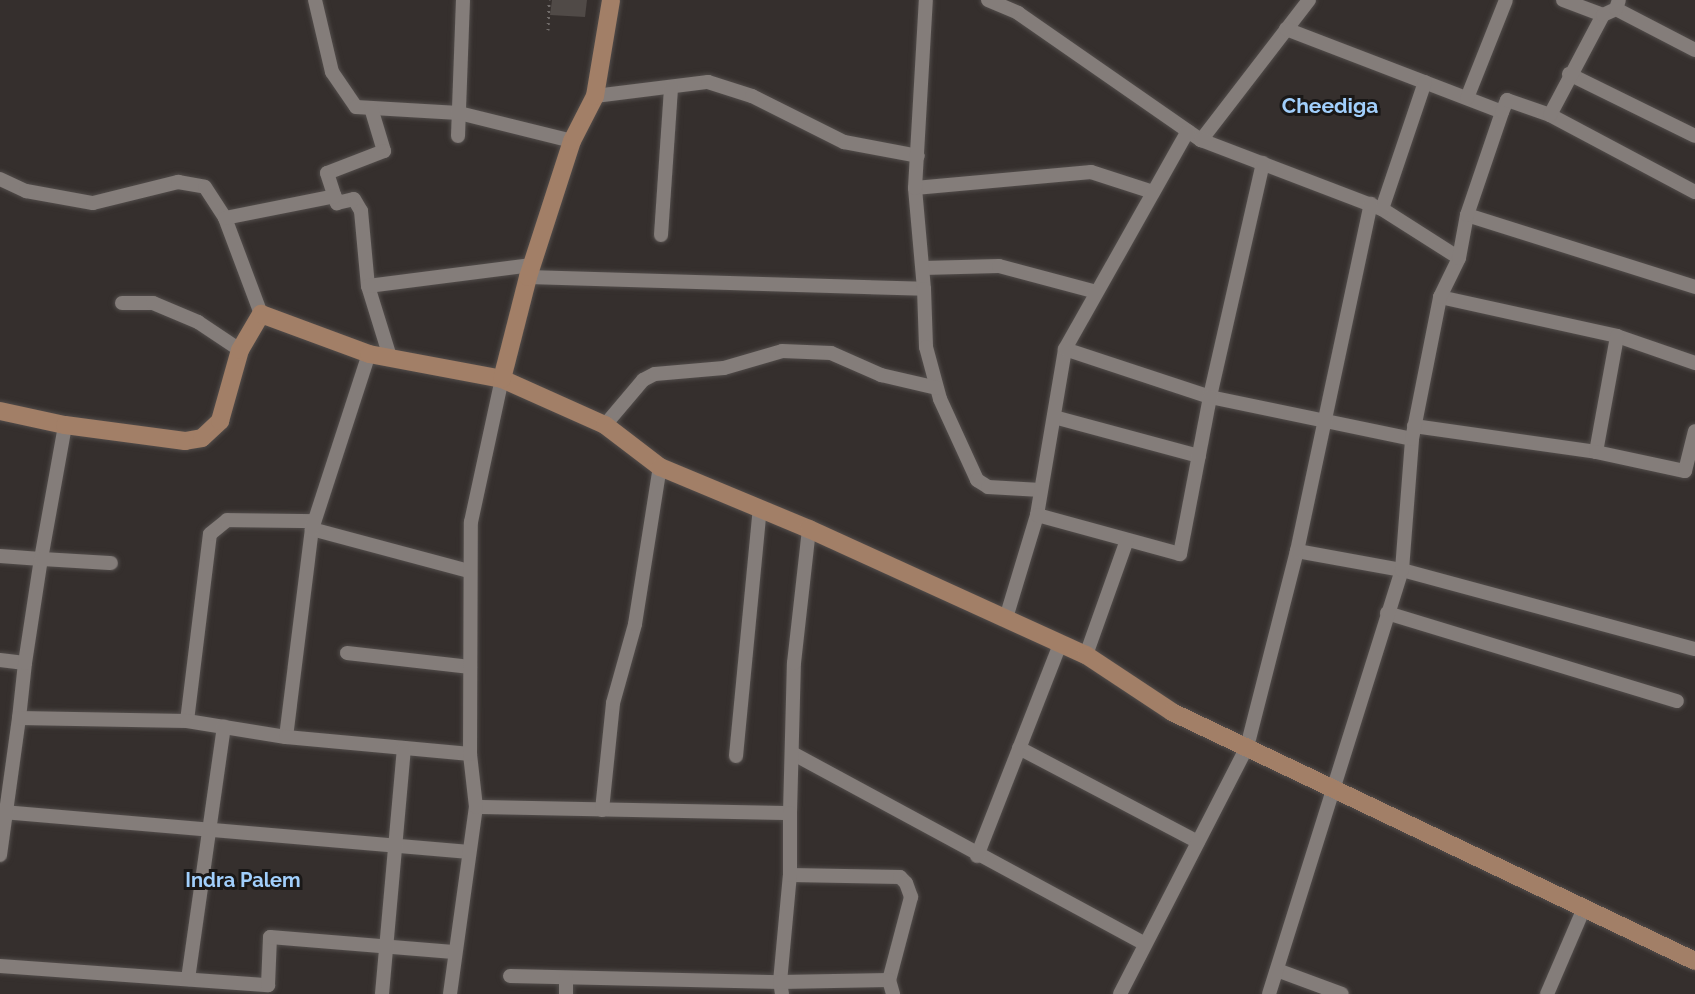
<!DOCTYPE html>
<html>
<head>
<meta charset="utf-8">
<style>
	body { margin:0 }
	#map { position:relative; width:1695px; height:994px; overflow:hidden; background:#352f2d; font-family:Raleway,sans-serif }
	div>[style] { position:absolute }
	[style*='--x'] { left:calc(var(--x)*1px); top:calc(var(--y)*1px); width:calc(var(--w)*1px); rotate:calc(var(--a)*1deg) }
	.building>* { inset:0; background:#504a47 }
	.path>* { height:3px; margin-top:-1.5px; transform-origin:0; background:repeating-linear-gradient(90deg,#706b69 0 1.5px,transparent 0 6px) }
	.roads { filter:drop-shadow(0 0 2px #524d4b) drop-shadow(0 0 2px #524d4b) }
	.street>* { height:14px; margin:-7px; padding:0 7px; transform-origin:7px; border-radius:7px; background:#847d7a }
	.secondary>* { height:18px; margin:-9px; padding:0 9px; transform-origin:9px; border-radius:9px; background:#a27f67 }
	span { translate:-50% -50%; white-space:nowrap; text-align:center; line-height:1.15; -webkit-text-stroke:6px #1a1817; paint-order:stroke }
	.neighbourhood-label { font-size:20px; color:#a1cffc; font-weight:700 }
	.quarter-label { font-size:21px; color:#a1cffc; font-weight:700 }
</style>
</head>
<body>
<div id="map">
	<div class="building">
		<i style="clip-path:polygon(552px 0,587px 0,585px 17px,550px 15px)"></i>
	</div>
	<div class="path">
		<i style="--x:548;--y:30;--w:30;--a:-88"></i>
	</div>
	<div class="roads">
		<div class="street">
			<i style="--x:315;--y:0;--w:74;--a:76.7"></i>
			<i style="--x:332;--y:72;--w:42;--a:55.6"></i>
			<i style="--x:356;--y:107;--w:103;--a:3.3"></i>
			<i style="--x:459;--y:113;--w:116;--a:13.9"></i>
			<i style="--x:988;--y:0;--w:33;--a:23"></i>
			<i style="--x:1018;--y:13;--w:223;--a:34.8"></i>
			<i style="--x:1309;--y:0;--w:177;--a:127.6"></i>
			<i style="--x:1201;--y:140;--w:194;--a:20.9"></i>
			<i style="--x:1382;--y:209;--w:91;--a:32.5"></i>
			<i style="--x:1563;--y:0;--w:43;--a:20.6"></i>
			<i style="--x:1616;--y:9;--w:89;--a:27.4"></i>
			<i style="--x:1286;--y:29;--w:231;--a:21"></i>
			<i style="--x:1569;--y:74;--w:140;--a:26.2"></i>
			<i style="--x:595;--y:96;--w:114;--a:-7.1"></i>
			<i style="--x:708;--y:82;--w:46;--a:17.7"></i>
			<i style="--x:752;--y:96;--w:103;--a:26.6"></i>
			<i style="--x:844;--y:142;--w:75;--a:10.7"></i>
			<i style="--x:1467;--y:98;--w:105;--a:-68.3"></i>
			<i style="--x:371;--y:108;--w:45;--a:73.2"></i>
			<i style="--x:384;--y:151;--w:61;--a:158.9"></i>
			<i style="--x:327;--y:173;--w:32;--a:72"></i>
			<i style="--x:337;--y:203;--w:17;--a:-13"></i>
			<i style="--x:354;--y:199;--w:14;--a:60"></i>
			<i style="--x:361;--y:211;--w:75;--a:84.7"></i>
			<i style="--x:368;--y:286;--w:74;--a:72.8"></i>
			<i style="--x:1550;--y:115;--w:164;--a:28"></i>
			<i style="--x:458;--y:136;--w:136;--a:-87.9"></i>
			<i style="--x:1263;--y:163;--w:240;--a:102.8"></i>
			<i style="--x:1210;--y:397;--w:206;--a:11.7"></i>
			<i style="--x:0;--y:179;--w:29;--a:25"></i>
			<i style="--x:26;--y:191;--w:68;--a:10.2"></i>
			<i style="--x:93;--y:203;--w:88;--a:-13.9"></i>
			<i style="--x:178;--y:182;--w:27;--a:10"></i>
			<i style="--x:205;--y:187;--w:37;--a:57"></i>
			<i style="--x:225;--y:218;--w:103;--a:69.4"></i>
			<i style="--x:915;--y:188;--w:177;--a:-5.2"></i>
			<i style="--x:1091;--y:172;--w:65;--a:17.9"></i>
			<i style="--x:1382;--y:209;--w:134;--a:-71.3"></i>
			<i style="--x:1467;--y:215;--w:239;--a:17.5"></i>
			<i style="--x:225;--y:218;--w:112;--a:-11.3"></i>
			<i style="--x:661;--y:235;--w:148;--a:-86.1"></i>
			<i style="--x:923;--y:268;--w:76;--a:-1.5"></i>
			<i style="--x:999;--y:266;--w:101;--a:14.9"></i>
			<i style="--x:528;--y:277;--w:396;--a:1.7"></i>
			<i style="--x:924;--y:289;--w:101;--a:-95.1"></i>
			<i style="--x:915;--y:188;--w:188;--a:-86.7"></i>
			<i style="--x:368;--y:286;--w:165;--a:-7.3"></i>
			<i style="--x:924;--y:289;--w:58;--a:88"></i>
			<i style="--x:926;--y:347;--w:54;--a:74.9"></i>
			<i style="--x:940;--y:399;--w:89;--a:65.4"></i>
			<i style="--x:977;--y:480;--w:13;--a:32"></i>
			<i style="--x:988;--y:487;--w:53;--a:3.2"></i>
			<i style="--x:1440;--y:297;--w:181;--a:12.4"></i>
			<i style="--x:1617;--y:336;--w:83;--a:19.1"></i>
			<i style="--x:122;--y:303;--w:31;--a:0"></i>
			<i style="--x:153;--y:303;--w:49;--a:22.9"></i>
			<i style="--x:198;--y:322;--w:50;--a:33.7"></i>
			<i style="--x:1065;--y:349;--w:250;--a:-60.6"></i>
			<i style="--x:1054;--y:417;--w:150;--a:15.1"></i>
			<i style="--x:605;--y:425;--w:59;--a:-49.8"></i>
			<i style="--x:643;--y:380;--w:13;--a:-27"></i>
			<i style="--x:655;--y:374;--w:69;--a:-5"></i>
			<i style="--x:724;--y:368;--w:60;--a:-16.3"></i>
			<i style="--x:782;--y:351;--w:49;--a:2.3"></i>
			<i style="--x:831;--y:353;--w:55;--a:23.7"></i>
			<i style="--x:881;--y:375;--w:57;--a:13.1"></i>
			<i style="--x:1414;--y:426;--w:184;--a:8.1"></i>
			<i style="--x:1596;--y:452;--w:118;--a:-79.7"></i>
			<i style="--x:1596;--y:452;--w:91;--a:12.1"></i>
			<i style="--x:1685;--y:471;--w:41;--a:-76"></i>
			<i style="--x:312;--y:529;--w:163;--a:15"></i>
			<i style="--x:1297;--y:551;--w:107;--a:10.3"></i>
			<i style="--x:1402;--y:570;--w:303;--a:15.1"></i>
			<i style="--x:0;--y:556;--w:41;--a:4.2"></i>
			<i style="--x:41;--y:559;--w:136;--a:-79.8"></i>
			<i style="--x:1387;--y:613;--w:303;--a:16.9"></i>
			<i style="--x:1006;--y:618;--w:108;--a:-73.2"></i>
			<i style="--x:1037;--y:515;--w:168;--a:-80.4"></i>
			<i style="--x:1065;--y:349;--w:153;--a:18.3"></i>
			<i style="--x:1210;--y:397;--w:160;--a:100.8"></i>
			<i style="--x:1180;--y:554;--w:148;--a:-164.7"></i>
			<i style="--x:347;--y:653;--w:124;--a:6.5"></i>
			<i style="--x:1086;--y:655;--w:122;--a:-70.4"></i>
			<i style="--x:0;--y:660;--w:25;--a:7"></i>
			<i style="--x:25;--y:663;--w:55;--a:96.2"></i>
			<i style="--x:25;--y:663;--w:105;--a:-81.3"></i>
			<i style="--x:41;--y:559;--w:70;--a:3.3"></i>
			<i style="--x:187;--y:721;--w:188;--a:-83"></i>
			<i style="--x:210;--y:534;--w:22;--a:-39"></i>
			<i style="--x:227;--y:520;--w:87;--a:0.7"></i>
			<i style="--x:286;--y:737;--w:210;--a:-82.9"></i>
			<i style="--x:312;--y:529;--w:184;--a:-72"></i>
			<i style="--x:1019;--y:748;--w:202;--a:27.7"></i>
			<i style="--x:792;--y:753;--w:401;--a:28.4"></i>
			<i style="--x:736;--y:756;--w:249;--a:-84.5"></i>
			<i style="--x:476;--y:807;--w:314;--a:1.1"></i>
			<i style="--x:790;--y:813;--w:150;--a:-88.5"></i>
			<i style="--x:794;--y:663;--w:135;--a:-83.6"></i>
			<i style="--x:602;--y:810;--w:108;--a:-84.1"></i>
			<i style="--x:613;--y:703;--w:82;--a:-74.4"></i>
			<i style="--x:635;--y:624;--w:159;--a:-81"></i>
			<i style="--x:4;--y:812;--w:466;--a:4.9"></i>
			<i style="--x:0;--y:855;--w:138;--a:-82.1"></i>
			<i style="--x:19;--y:718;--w:168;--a:1"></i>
			<i style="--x:187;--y:721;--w:100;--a:9.2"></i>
			<i style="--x:286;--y:737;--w:185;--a:5.3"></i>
			<i style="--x:977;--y:856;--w:228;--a:-68.6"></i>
			<i style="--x:790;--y:875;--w:110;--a:1"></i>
			<i style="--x:900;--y:877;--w:8;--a:45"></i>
			<i style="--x:906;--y:883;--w:15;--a:70"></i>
			<i style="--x:911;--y:897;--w:86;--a:104.8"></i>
			<i style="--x:0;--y:966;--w:269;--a:4.1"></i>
			<i style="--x:268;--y:985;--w:48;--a:-87.6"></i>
			<i style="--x:270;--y:937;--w:184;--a:4.7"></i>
			<i style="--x:1277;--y:970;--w:69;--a:20.3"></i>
			<i style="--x:510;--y:976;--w:270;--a:1.3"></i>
			<i style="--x:780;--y:982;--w:107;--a:-84.7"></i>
			<i style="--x:790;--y:875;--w:62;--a:-90"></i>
			<i style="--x:188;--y:979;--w:255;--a:-81.9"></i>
			<i style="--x:382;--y:994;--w:247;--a:-84.9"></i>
			<i style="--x:450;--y:994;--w:189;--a:-82.1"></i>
			<i style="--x:476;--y:807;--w:53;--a:-96.5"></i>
			<i style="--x:470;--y:754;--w:232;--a:-89.8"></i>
			<i style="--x:471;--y:522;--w:146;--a:-77.8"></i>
			<i style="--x:566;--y:994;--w:16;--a:-90"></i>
			<i style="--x:782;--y:994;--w:12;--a:-99"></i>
			<i style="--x:780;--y:982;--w:109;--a:-1.1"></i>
			<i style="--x:889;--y:980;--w:15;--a:74"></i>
			<i style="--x:1120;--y:994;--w:278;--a:-62.8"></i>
			<i style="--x:1247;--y:747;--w:202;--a:-75.7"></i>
			<i style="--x:1297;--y:551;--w:355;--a:-78"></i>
			<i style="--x:1269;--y:994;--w:444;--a:-72.6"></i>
			<i style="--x:1402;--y:570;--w:131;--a:-85.6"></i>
			<i style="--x:1412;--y:439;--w:145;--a:-78.8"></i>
			<i style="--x:1440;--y:297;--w:43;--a:-64"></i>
			<i style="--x:1459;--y:258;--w:44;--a:-79.5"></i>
			<i style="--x:1467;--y:215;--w:109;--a:-71.2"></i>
			<i style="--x:1502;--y:112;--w:13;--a:-67"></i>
			<i style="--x:1507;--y:100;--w:46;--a:19.2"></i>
			<i style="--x:1550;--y:115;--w:113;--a:-62.1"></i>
			<i style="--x:1603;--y:15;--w:14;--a:-25"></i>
			<i style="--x:1616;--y:9;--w:9;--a:-72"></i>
			<i style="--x:1547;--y:994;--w:94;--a:-66.7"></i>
		</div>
		<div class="secondary">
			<i style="--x:502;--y:379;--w:113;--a:24.1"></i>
			<i style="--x:605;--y:425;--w:69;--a:37.4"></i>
			<i style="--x:660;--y:467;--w:161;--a:22.6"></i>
			<i style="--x:809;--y:529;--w:304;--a:24.5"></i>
			<i style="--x:1086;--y:655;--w:103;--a:33.5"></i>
			<i style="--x:1172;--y:712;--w:579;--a:25.46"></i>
			<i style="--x:0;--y:411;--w:66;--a:12.2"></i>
			<i style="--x:65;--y:425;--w:121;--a:7.6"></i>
			<i style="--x:185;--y:441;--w:17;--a:-10"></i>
			<i style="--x:202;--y:438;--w:25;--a:-43"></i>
			<i style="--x:220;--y:421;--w:74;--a:-74.3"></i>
			<i style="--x:240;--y:350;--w:42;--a:-59.7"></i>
			<i style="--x:261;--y:314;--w:115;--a:20.3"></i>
			<i style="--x:369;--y:354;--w:135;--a:10.6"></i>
			<i style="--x:502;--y:379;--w:105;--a:-75.7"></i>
			<i style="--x:528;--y:277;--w:143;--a:-72.1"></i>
			<i style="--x:572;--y:141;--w:51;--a:-62.9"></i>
			<i style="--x:595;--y:96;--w:97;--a:-80.5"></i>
		</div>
	</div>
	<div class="neighbourhood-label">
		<span style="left:243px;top:880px">Indra Palem</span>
	</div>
	<div class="quarter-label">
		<span style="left:1330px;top:106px">Cheediga</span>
	</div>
</div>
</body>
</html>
